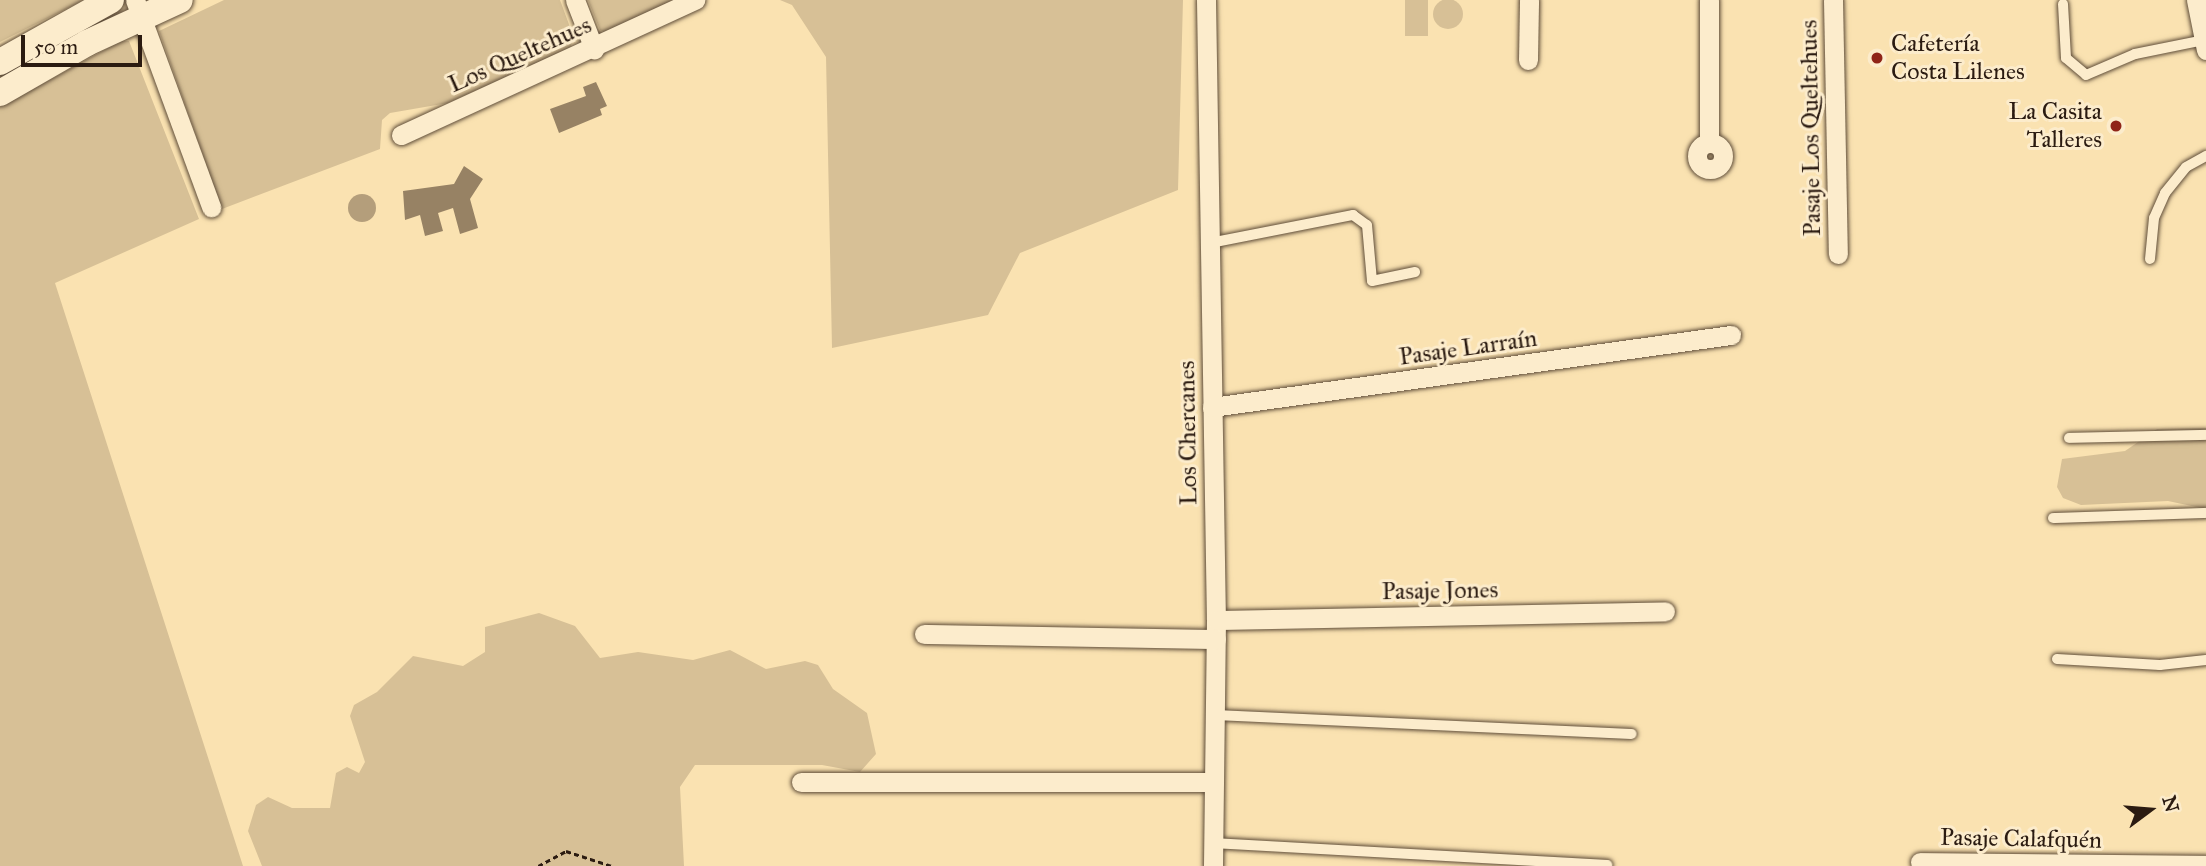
<!DOCTYPE html>
<html>
<head>
<meta charset="utf-8">
<style>
	body { margin:0 }
	#map { position:relative; width:2206px; height:866px; overflow:hidden; background:#fae2b1; font-family:"IM FELL Great Primer",serif }
	div>[style] { position:absolute }
	[style*='--x'] { left:calc(var(--x)*1px); top:calc(var(--y)*1px); width:calc(var(--w)*1px); rotate:calc(var(--a)*1deg) }
	.green>* { inset:0; background:#d7c096; transform-origin:0 0 }
	.round { border-radius:50% }
	.water>* { inset:0; background:#b49e7b }
	.building>* { inset:0; background:#978264 }
	.path>* { height:2.5px; margin-top:-1.25px; transform-origin:0; background:repeating-linear-gradient(90deg,#2b1b11 0 5px,transparent 0 8.5px) }
	.roads { filter:drop-shadow(0 0 2px #5f4d39) drop-shadow(0 0 2px #5f4d39) }
	.lane>* { height:10px; margin:-5px; padding:0 5px; transform-origin:5px; border-radius:5px; background:#fceccc }
	.street>* { height:19px; margin:-9.5px; padding:0 9.5px; transform-origin:9.5px; border-radius:9.5px; background:#fceccc }
	.street>.ring { margin:-9.5px; padding:0; box-sizing:content-box; background:none; border:19px solid #fceccc; border-radius:50% }
	.secondary>* { height:26px; margin:-13px; padding:0 13px; transform-origin:13px; border-radius:13px; background:#fceccc }
	.dots>* { width:19px; height:19px; translate:-50% -50%; box-sizing:border-box; border:4px solid #fceccc; border-radius:50% }
	span { translate:-50% -50%; white-space:nowrap; text-align:center; line-height:1.15; -webkit-text-stroke:6px #fceccc; paint-order:stroke }
	.poi-label { font-size:24px; color:#2b1b11 }
	.left { translate:0 -50%; text-align:left }
	.right { translate:-100% -50%; text-align:right }
	.street-label { font-size:24px; color:#2b1b11 }
	.north { position:absolute; left:2115px; top:775px; width:70px; height:70px; -webkit-text-stroke:5px #fceccc; paint-order:stroke; rotate:74deg; font-size:19px; font-weight:700; line-height:28px; text-align:center; color:#2b1b11 }
	.north::after { content:''; display:block; margin:auto; width:24px; height:32px; background:#2b1b11; clip-path:polygon(50% 0,100% 100%,50% 72%,0 100%) }
	.scale { position:absolute; left:21px; top:35px; width:121px; height:32px; box-sizing:border-box; border:4px solid #2b1b11; border-top:0; padding-left:9px; font-size:21px; line-height:24px; white-space:nowrap; color:#2b1b11; -webkit-text-stroke:5px #fceccc; paint-order:stroke }
</style>
</head>
<body>
<div id="map">
	<div class="green">
		<i class="round" style="left:1433px;top:-1px;width:30px;height:30px"></i>
		<i style="clip-path:polygon(0 0,84px 0,0 42px)"></i>
		<i style="clip-path:polygon(224px 0,560px 0,574px 38px,570px 48px,448px 103px,390px 113px,382px 120px,380px 149px,222px 209px,159px 31px)"></i>
		<i style="clip-path:polygon(588px 0,683px 0,608px 34px,600px 30px)"></i>
		<i style="clip-path:polygon(780px 0,1183px 0,1178px 190px,1020px 253px,988px 315px,832px 348px,826px 57px,792px 5px)"></i>
		<i style="left:1405px;top:0;width:23px;height:36px"></i>
		<i style="clip-path:polygon(121px 41px,129px 41px,199px 219px,55px 283px,243px 866px,0 866px,0 107px)"></i>
		<i style="clip-path:polygon(2206px 428px,2206px 509px,2168px 501px,2081px 505px,2063px 498px,2057px 487px,2062px 459px,2125px 451px,2157px 429px)"></i>
		<i style="clip-path:polygon(539px 613px,575px 626px,600px 658px,638px 652px,693px 660px,730px 650px,766px 669px,805px 661px,818px 665px,833px 689px,867px 713px,876px 754px,860px 772px,822px 765px,695px 765px,680px 787px,684px 866px,262px 866px,248px 831px,256px 805px,268px 797px,292px 808px,330px 808px,336px 773px,347px 767px,359px 773px,365px 762px,350px 716px,354px 705px,377px 692px,413px 656px,463px 666px,485px 652px,485px 627px)"></i>
	</div>
	<div class="water">
		<i class="round" style="left:348px;top:194px;width:28px;height:28px"></i>
	</div>
	<div class="building">
		<i style="clip-path:polygon(596px 82px,607px 106px,600px 109px,602px 115px,559px 133px,550px 109px,586px 96px,583px 87px)"></i>
		<i style="clip-path:polygon(464px 166px,483px 179px,470px 199px,478px 228px,460px 234px,453px 208px,438px 213px,443px 231px,425px 236px,420px 215px,405px 220px,403px 191px,454px 184px)"></i>
	</div>
	<div class="path">
		<i style="--x:538;--y:866;--w:32;--a:-28"></i>
		<i style="--x:566;--y:851;--w:48;--a:18.1"></i>
	</div>
	<div class="roads">
		<div class="lane">
			<i style="--x:2063;--y:4;--w:54;--a:86.8"></i>
			<i style="--x:2066;--y:58;--w:26;--a:40"></i>
			<i style="--x:2086;--y:75;--w:53;--a:-23.2"></i>
			<i style="--x:2135;--y:54;--w:70;--a:-11.5"></i>
			<i style="--x:1210;--y:243;--w:146;--a:-11.1"></i>
			<i style="--x:1353;--y:215;--w:17;--a:36"></i>
			<i style="--x:1367;--y:225;--w:56;--a:84.9"></i>
			<i style="--x:1372;--y:281;--w:44;--a:-11.8"></i>
			<i style="--x:2150;--y:259;--w:41;--a:-84.4"></i>
			<i style="--x:2154;--y:218;--w:27;--a:-66"></i>
			<i style="--x:2165;--y:193;--w:33;--a:-51"></i>
			<i style="--x:2186;--y:167;--w:23;--a:-29"></i>
			<i style="--x:2069;--y:438;--w:137;--a:-1.3"></i>
			<i style="--x:2053;--y:518;--w:153;--a:-1.9"></i>
			<i style="--x:2057;--y:659;--w:103;--a:3.3"></i>
			<i style="--x:2160;--y:665;--w:46;--a:-6.2"></i>
			<i style="--x:1215;--y:715;--w:417;--a:2.6"></i>
			<i style="--x:1213;--y:843;--w:395;--a:3.2"></i>
		</div>
		<div class="street">
			<i style="--x:135;--y:0;--w:221;--a:69.8"></i>
			<i style="--x:575;--y:0;--w:53;--a:68.8"></i>
			<i style="--x:1206;--y:0;--w:620;--a:89.08"></i>
			<i style="--x:1216;--y:620;--w:246;--a:90.7"></i>
			<i style="--x:1833;--y:0;--w:254;--a:88.9"></i>
			<i style="--x:2196;--y:0;--w:51;--a:78.7"></i>
			<i style="--x:1528;--y:60;--w:60;--a:-89"></i>
			<i style="--x:401;--y:135;--w:324;--a:-24.7"></i>
			<i style="--x:1709;--y:143;--w:143;--a:-90"></i>
			<i class="ring" style="left:1697px;top:143px;width:7px;height:7px"></i>
			<i style="--x:1212;--y:407;--w:524;--a:-7.9"></i>
			<i style="--x:1216;--y:620;--w:449;--a:-1.1"></i>
			<i style="--x:924;--y:634;--w:292;--a:1"></i>
			<i style="--x:801;--y:782;--w:413;--a:0"></i>
			<i style="--x:1920;--y:862;--w:286;--a:0.6"></i>
		</div>
		<div class="secondary">
			<i style="--x:0;--y:62;--w:127;--a:-29.2"></i>
			<i style="--x:0;--y:93;--w:100;--a:-29.9"></i>
			<i style="--x:87;--y:43;--w:102;--a:-24.8"></i>
		</div>
	</div>
	<div class="dots">
		<i style="left:1877px;top:58px;background:#8f2418"></i>
		<i style="left:2116px;top:126px;background:#8f2418"></i>
	</div>
	<div class="poi-label">
		<span class="left" style="left:1891px;top:58px">Cafetería<br>Costa Lilenes</span>
		<span class="right" style="left:2102px;top:126px">La Casita<br>Talleres</span>
	</div>
	<div class="street-label">
		<span style="left:520px;top:55px;rotate:-24deg">Los Queltehues</span>
		<span style="left:1811px;top:128px;rotate:-91deg">Pasaje Los Queltehues</span>
		<span style="left:1468px;top:348px;rotate:-8deg">Pasaje Larraín</span>
		<span style="left:1188px;top:433px;rotate:-91deg">Los Chercanes</span>
		<span style="left:1440px;top:591px;rotate:-1deg">Pasaje Jones</span>
		<span style="left:2021px;top:839px;rotate:1deg">Pasaje Calafquén</span>
	</div>
	<div class="north">N</div>
	<div class="scale">50 m</div>
</div>
</body>
</html>
